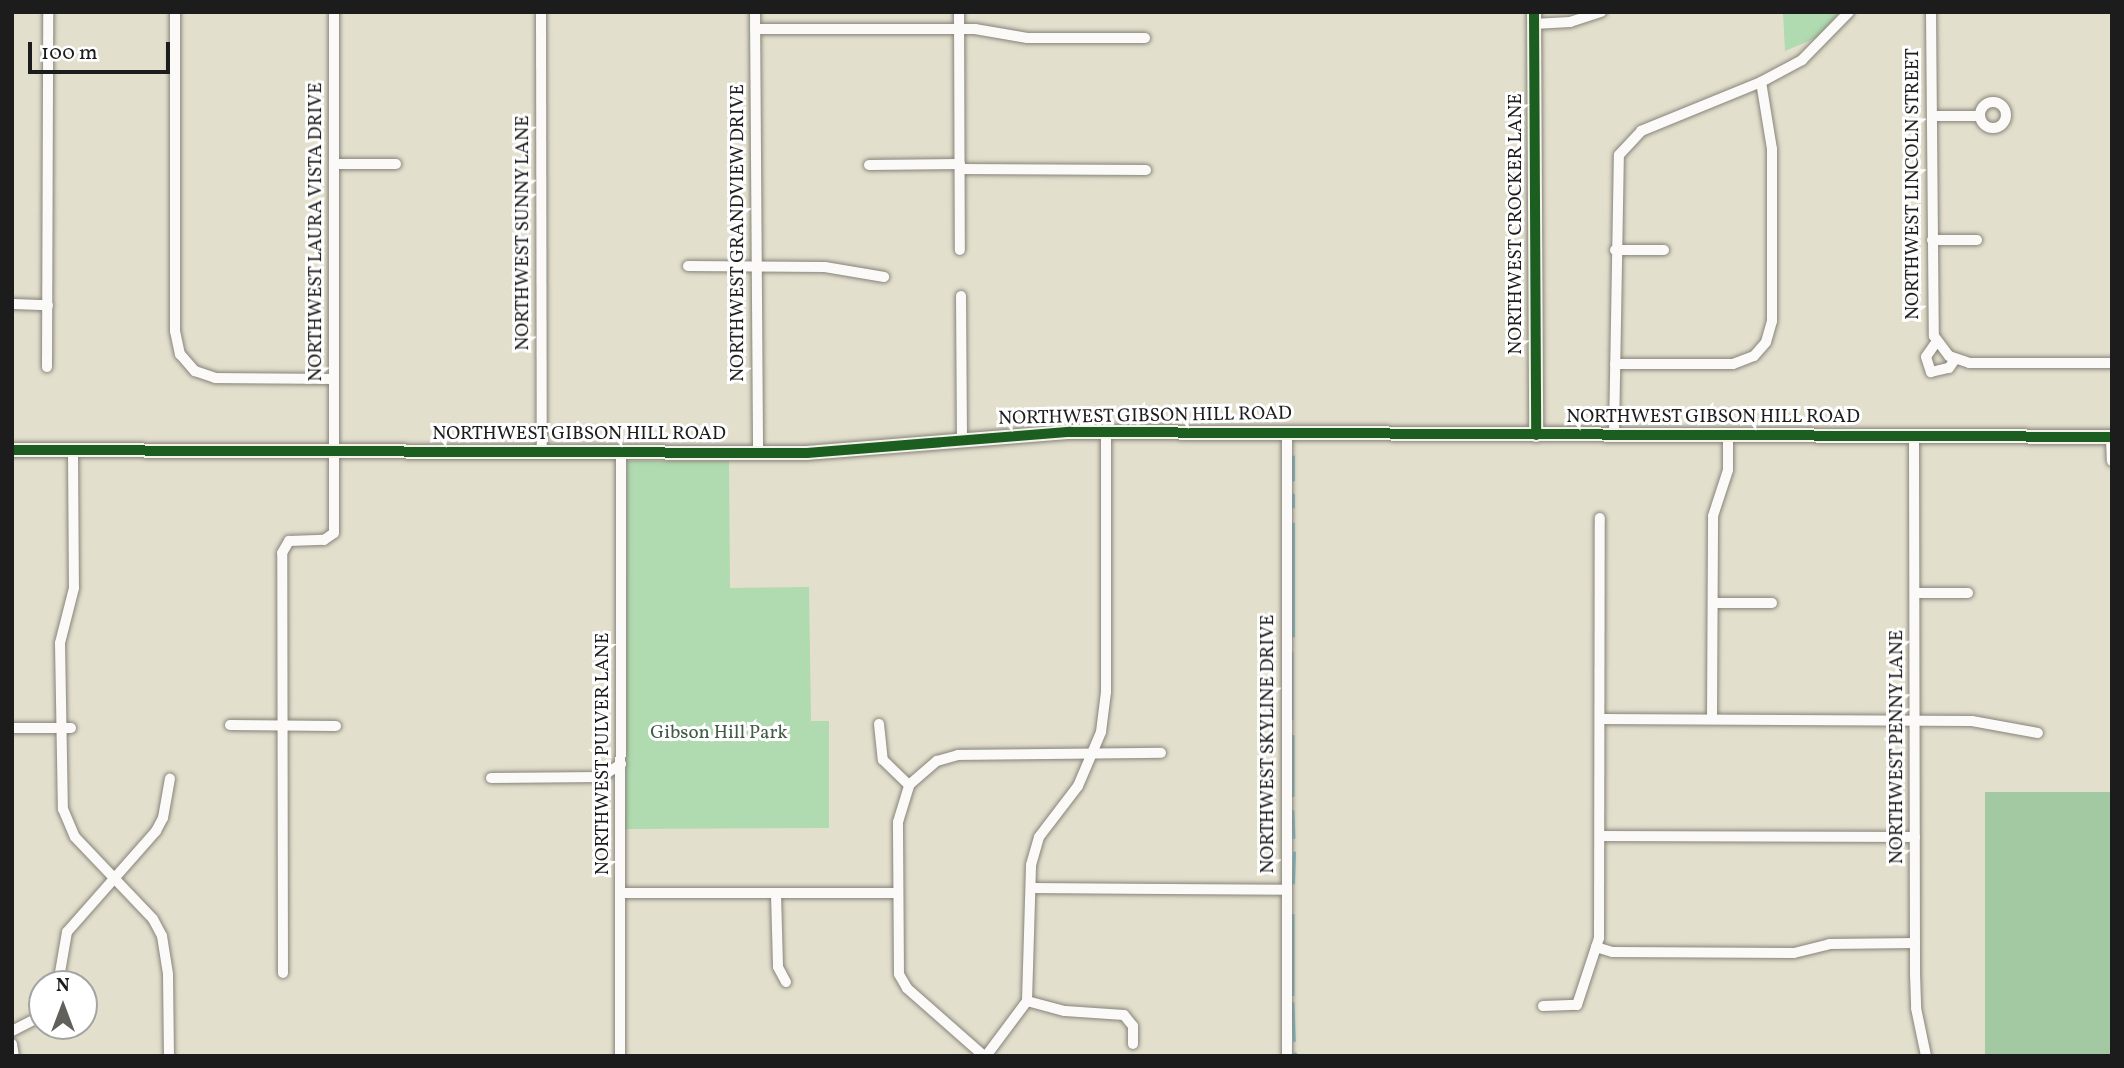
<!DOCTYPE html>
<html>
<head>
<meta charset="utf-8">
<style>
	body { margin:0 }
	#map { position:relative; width:2124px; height:1068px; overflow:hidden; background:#e3dfcd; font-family:Vollkorn,serif }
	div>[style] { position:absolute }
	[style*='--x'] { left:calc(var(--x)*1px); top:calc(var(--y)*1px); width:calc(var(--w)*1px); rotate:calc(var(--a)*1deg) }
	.green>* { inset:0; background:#b0daaf }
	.forest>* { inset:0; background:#a2c9a2; transform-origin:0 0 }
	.stream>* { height:2.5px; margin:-1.25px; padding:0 1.25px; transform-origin:1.25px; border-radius:1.25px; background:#78baca }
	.roads { filter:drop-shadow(0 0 2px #86847a) drop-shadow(0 0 2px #86847a) }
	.street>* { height:10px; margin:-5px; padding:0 5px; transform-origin:5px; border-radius:5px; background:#fbfaf8 }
	.street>.ring { margin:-5px; padding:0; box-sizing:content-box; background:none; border:10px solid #fbfaf8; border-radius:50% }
	.secondary>* { height:14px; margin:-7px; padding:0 7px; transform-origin:7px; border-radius:7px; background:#f5f2ec }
	.cycleway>* { height:10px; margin:-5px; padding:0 5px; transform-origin:5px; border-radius:5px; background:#1b5e20 }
	span { translate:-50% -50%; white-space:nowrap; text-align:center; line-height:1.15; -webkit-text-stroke:6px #fff; paint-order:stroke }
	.street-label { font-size:19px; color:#1c1c1c }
	.park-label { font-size:19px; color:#415d47 }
	.frame { position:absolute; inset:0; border:14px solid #1c1c1c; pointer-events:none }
	.north { position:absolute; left:28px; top:970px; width:70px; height:70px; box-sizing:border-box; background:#fff; border:2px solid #a4a4a4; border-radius:50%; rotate:0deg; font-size:19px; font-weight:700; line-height:28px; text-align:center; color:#1c1c1c }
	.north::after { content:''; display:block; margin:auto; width:24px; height:32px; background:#62605a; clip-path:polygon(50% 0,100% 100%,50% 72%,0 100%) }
	.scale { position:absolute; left:28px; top:42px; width:142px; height:32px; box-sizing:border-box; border:4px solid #1c1c1c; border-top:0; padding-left:9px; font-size:21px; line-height:24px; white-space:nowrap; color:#1c1c1c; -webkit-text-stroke:5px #fff; paint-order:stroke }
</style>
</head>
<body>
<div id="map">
	<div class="green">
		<i style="clip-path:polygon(1783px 12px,1839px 12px,1823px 35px,1785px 51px)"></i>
		<i style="clip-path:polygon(627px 461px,729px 461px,730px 588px,809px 587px,811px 721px,829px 721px,829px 828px,625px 829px)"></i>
	</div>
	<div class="forest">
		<i style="left:2112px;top:792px;width:264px;height:127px;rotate:90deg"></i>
	</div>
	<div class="stream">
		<i style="--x:1293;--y:480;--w:23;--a:-90"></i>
		<i style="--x:1293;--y:507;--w:12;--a:-90"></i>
		<i style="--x:1293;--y:636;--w:112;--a:-90"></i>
		<i style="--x:1292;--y:653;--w:65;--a:90"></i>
		<i style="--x:1293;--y:736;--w:59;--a:90"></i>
		<i style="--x:1293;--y:811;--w:26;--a:88"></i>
		<i style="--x:1293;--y:883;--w:30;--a:-88"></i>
		<i style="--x:1293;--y:915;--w:79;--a:90"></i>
		<i style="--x:1293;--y:1003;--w:37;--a:88"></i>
		<i style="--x:1295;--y:1056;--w:2;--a:-90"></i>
	</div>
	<div class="roads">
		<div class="street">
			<i style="--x:175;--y:12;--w:319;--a:90"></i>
			<i style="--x:175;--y:331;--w:24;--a:78"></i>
			<i style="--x:180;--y:354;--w:23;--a:49"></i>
			<i style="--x:195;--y:371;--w:21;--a:19"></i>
			<i style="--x:215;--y:378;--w:119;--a:0.5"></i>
			<i style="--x:755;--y:12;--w:441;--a:89.6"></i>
			<i style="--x:959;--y:12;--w:238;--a:89.8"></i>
			<i style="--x:1931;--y:12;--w:324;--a:89.5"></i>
			<i style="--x:1934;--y:336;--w:25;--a:53"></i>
			<i style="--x:1949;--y:356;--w:21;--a:19"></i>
			<i style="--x:1969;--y:363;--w:143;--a:0"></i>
			<i style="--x:541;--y:14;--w:438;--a:89.9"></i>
			<i style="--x:1534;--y:24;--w:36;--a:-3"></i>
			<i style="--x:1570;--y:22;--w:33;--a:-18"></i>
			<i style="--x:755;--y:29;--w:220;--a:0"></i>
			<i style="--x:975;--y:29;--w:53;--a:9.8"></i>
			<i style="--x:1027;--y:38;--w:118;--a:0"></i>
			<i class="ring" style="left:1980px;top:102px;width:16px;height:16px"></i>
			<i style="--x:1932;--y:116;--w:48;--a:0"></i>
			<i style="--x:335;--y:164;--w:61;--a:0"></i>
			<i style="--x:869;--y:165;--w:91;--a:-0.6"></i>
			<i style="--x:960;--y:169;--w:186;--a:0.3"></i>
			<i style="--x:1932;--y:240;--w:45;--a:0"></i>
			<i style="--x:1615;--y:250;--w:49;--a:0"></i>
			<i style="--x:688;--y:266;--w:137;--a:0.4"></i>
			<i style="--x:825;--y:267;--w:60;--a:9.6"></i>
			<i style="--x:961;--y:296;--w:143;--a:89.6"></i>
			<i style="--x:12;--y:304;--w:36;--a:2"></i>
			<i style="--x:1937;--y:341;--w:19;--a:125"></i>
			<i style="--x:1926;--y:357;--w:16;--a:72"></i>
			<i style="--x:1931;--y:372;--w:18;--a:-13"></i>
			<i style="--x:1949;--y:368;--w:11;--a:-56"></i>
			<i style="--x:1615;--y:364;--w:118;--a:0"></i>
			<i style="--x:1733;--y:364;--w:22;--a:-21"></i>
			<i style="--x:1754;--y:356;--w:18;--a:-49"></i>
			<i style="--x:1766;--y:342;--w:22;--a:-74"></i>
			<i style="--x:1772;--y:321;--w:172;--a:-90"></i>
			<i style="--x:1772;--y:149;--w:68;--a:-99.3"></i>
			<i style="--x:47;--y:367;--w:355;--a:-89.8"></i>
			<i style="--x:1287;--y:433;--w:623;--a:90"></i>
			<i style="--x:1614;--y:435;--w:280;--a:-89"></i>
			<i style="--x:1619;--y:155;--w:33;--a:-47"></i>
			<i style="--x:1641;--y:131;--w:130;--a:-22.2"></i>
			<i style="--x:1761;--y:82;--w:47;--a:-28.2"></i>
			<i style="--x:1802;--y:60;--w:67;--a:-45.6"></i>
			<i style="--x:1914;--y:436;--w:538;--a:89.89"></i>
			<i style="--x:1915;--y:974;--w:34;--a:88"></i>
			<i style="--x:1916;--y:1008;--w:49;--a:78.2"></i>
			<i style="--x:2111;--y:437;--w:24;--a:88"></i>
			<i style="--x:73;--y:451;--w:137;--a:89.6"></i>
			<i style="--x:74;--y:588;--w:57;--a:104.3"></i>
			<i style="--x:60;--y:643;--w:166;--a:89"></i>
			<i style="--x:63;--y:809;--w:30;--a:67"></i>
			<i style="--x:75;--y:837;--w:113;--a:46.4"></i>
			<i style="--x:153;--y:919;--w:19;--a:62"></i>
			<i style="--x:162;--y:936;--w:39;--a:81"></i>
			<i style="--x:168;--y:975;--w:81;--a:89.3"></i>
			<i style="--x:1915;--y:593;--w:53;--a:0"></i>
			<i style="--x:1713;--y:603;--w:59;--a:0"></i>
			<i style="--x:1600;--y:719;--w:372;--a:0.3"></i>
			<i style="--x:1972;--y:721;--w:67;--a:10.3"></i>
			<i style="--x:1712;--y:719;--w:203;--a:-89.7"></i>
			<i style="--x:1713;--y:516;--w:48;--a:-71.9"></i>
			<i style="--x:1728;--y:470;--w:35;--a:-90"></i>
			<i style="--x:879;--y:724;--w:36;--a:84"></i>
			<i style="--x:883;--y:760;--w:36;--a:44"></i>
			<i style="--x:230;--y:725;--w:106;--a:0.5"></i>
			<i style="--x:12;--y:728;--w:59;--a:0"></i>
			<i style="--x:491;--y:778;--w:110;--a:-0.5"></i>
			<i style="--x:601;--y:777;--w:24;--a:-33"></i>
			<i style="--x:1600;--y:836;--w:315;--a:0.2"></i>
			<i style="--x:1031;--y:888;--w:256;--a:0.4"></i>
			<i style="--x:622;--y:893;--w:275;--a:0"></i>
			<i style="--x:776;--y:894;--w:73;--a:88.4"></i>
			<i style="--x:778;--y:967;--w:17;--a:62"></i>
			<i style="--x:1596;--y:947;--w:17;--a:17"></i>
			<i style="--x:1612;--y:952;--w:182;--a:0.3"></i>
			<i style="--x:1794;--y:953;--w:36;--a:-14"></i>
			<i style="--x:1829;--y:944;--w:86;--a:-0.7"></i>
			<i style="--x:283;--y:973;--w:420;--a:-90.1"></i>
			<i style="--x:282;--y:553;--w:14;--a:-60"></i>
			<i style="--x:289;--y:541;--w:35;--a:-2"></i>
			<i style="--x:324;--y:540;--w:12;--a:-35"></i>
			<i style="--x:334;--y:533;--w:521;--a:-90"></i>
			<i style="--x:58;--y:984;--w:53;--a:-80.2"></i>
			<i style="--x:67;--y:932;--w:135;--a:-48.6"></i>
			<i style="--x:156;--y:831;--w:15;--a:-62"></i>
			<i style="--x:163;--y:818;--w:40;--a:-80"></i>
			<i style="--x:1027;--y:1001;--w:39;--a:15"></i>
			<i style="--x:1065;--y:1011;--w:59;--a:3.9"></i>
			<i style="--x:1124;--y:1015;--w:14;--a:51"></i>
			<i style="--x:1133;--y:1026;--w:18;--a:90"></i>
			<i style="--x:1543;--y:1006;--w:34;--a:-2"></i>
			<i style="--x:1577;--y:1005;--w:71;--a:-71.8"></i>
			<i style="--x:1599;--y:938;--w:420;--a:-89.9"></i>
			<i style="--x:12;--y:1031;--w:34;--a:-27"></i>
			<i style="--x:12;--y:1044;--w:12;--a:81"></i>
			<i style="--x:620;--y:1056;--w:603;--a:-89.9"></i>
			<i style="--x:984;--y:1056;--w:103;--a:-138.6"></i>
			<i style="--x:907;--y:988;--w:16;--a:-120"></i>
			<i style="--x:899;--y:974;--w:152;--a:-90.4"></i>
			<i style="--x:898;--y:822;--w:39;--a:-73"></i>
			<i style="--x:909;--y:785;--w:37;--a:-41"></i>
			<i style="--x:937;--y:761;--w:22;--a:-16"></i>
			<i style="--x:958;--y:755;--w:203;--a:-0.6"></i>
			<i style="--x:986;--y:1056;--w:69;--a:-53.3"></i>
			<i style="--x:1027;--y:1001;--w:136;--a:-88.3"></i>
			<i style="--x:1031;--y:865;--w:29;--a:-74"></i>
			<i style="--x:1039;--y:837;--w:64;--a:-52.6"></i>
			<i style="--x:1078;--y:786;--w:59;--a:-66.9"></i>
			<i style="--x:1101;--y:732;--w:40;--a:-82.9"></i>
			<i style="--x:1106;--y:692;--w:260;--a:-90"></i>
		</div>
		<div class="secondary">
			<i style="--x:1534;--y:12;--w:423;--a:89.7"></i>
			<i style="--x:12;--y:450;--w:795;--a:0.22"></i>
			<i style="--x:807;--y:453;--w:264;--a:-4.6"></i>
			<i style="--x:1070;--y:432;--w:1042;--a:0.27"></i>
		</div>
	</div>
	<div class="cycleway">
		<i style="--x:1534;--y:12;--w:423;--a:89.7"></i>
		<i style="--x:12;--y:450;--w:795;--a:0.22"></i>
		<i style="--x:807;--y:453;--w:264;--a:-4.6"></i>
		<i style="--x:1070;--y:432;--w:1042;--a:0.27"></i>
	</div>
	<div class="street-label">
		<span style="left:1914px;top:184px;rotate:-90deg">NORTHWEST LINCOLN STREET</span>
		<span style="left:1517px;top:224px;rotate:-90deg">NORTHWEST CROCKER LANE</span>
		<span style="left:317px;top:232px;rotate:-90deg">NORTHWEST LAURA VISTA DRIVE</span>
		<span style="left:524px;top:233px;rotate:-90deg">NORTHWEST SUNNY LANE</span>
		<span style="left:739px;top:233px;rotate:-90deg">NORTHWEST GRANDVIEW DRIVE</span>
		<span style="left:1145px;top:417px;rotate:-1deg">NORTHWEST GIBSON HILL ROAD</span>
		<span style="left:1713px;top:418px">NORTHWEST GIBSON HILL ROAD</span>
		<span style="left:579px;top:435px">NORTHWEST GIBSON HILL ROAD</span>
		<span style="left:1269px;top:744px;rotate:-90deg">NORTHWEST SKYLINE DRIVE</span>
		<span style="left:1898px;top:747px;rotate:-90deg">NORTHWEST PENNY LANE</span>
		<span style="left:604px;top:754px;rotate:-90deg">NORTHWEST PULVER LANE</span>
	</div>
	<div class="park-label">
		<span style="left:719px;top:734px">Gibson Hill Park</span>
	</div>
	<div class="frame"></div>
	<div class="north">N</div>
	<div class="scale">100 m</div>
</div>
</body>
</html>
